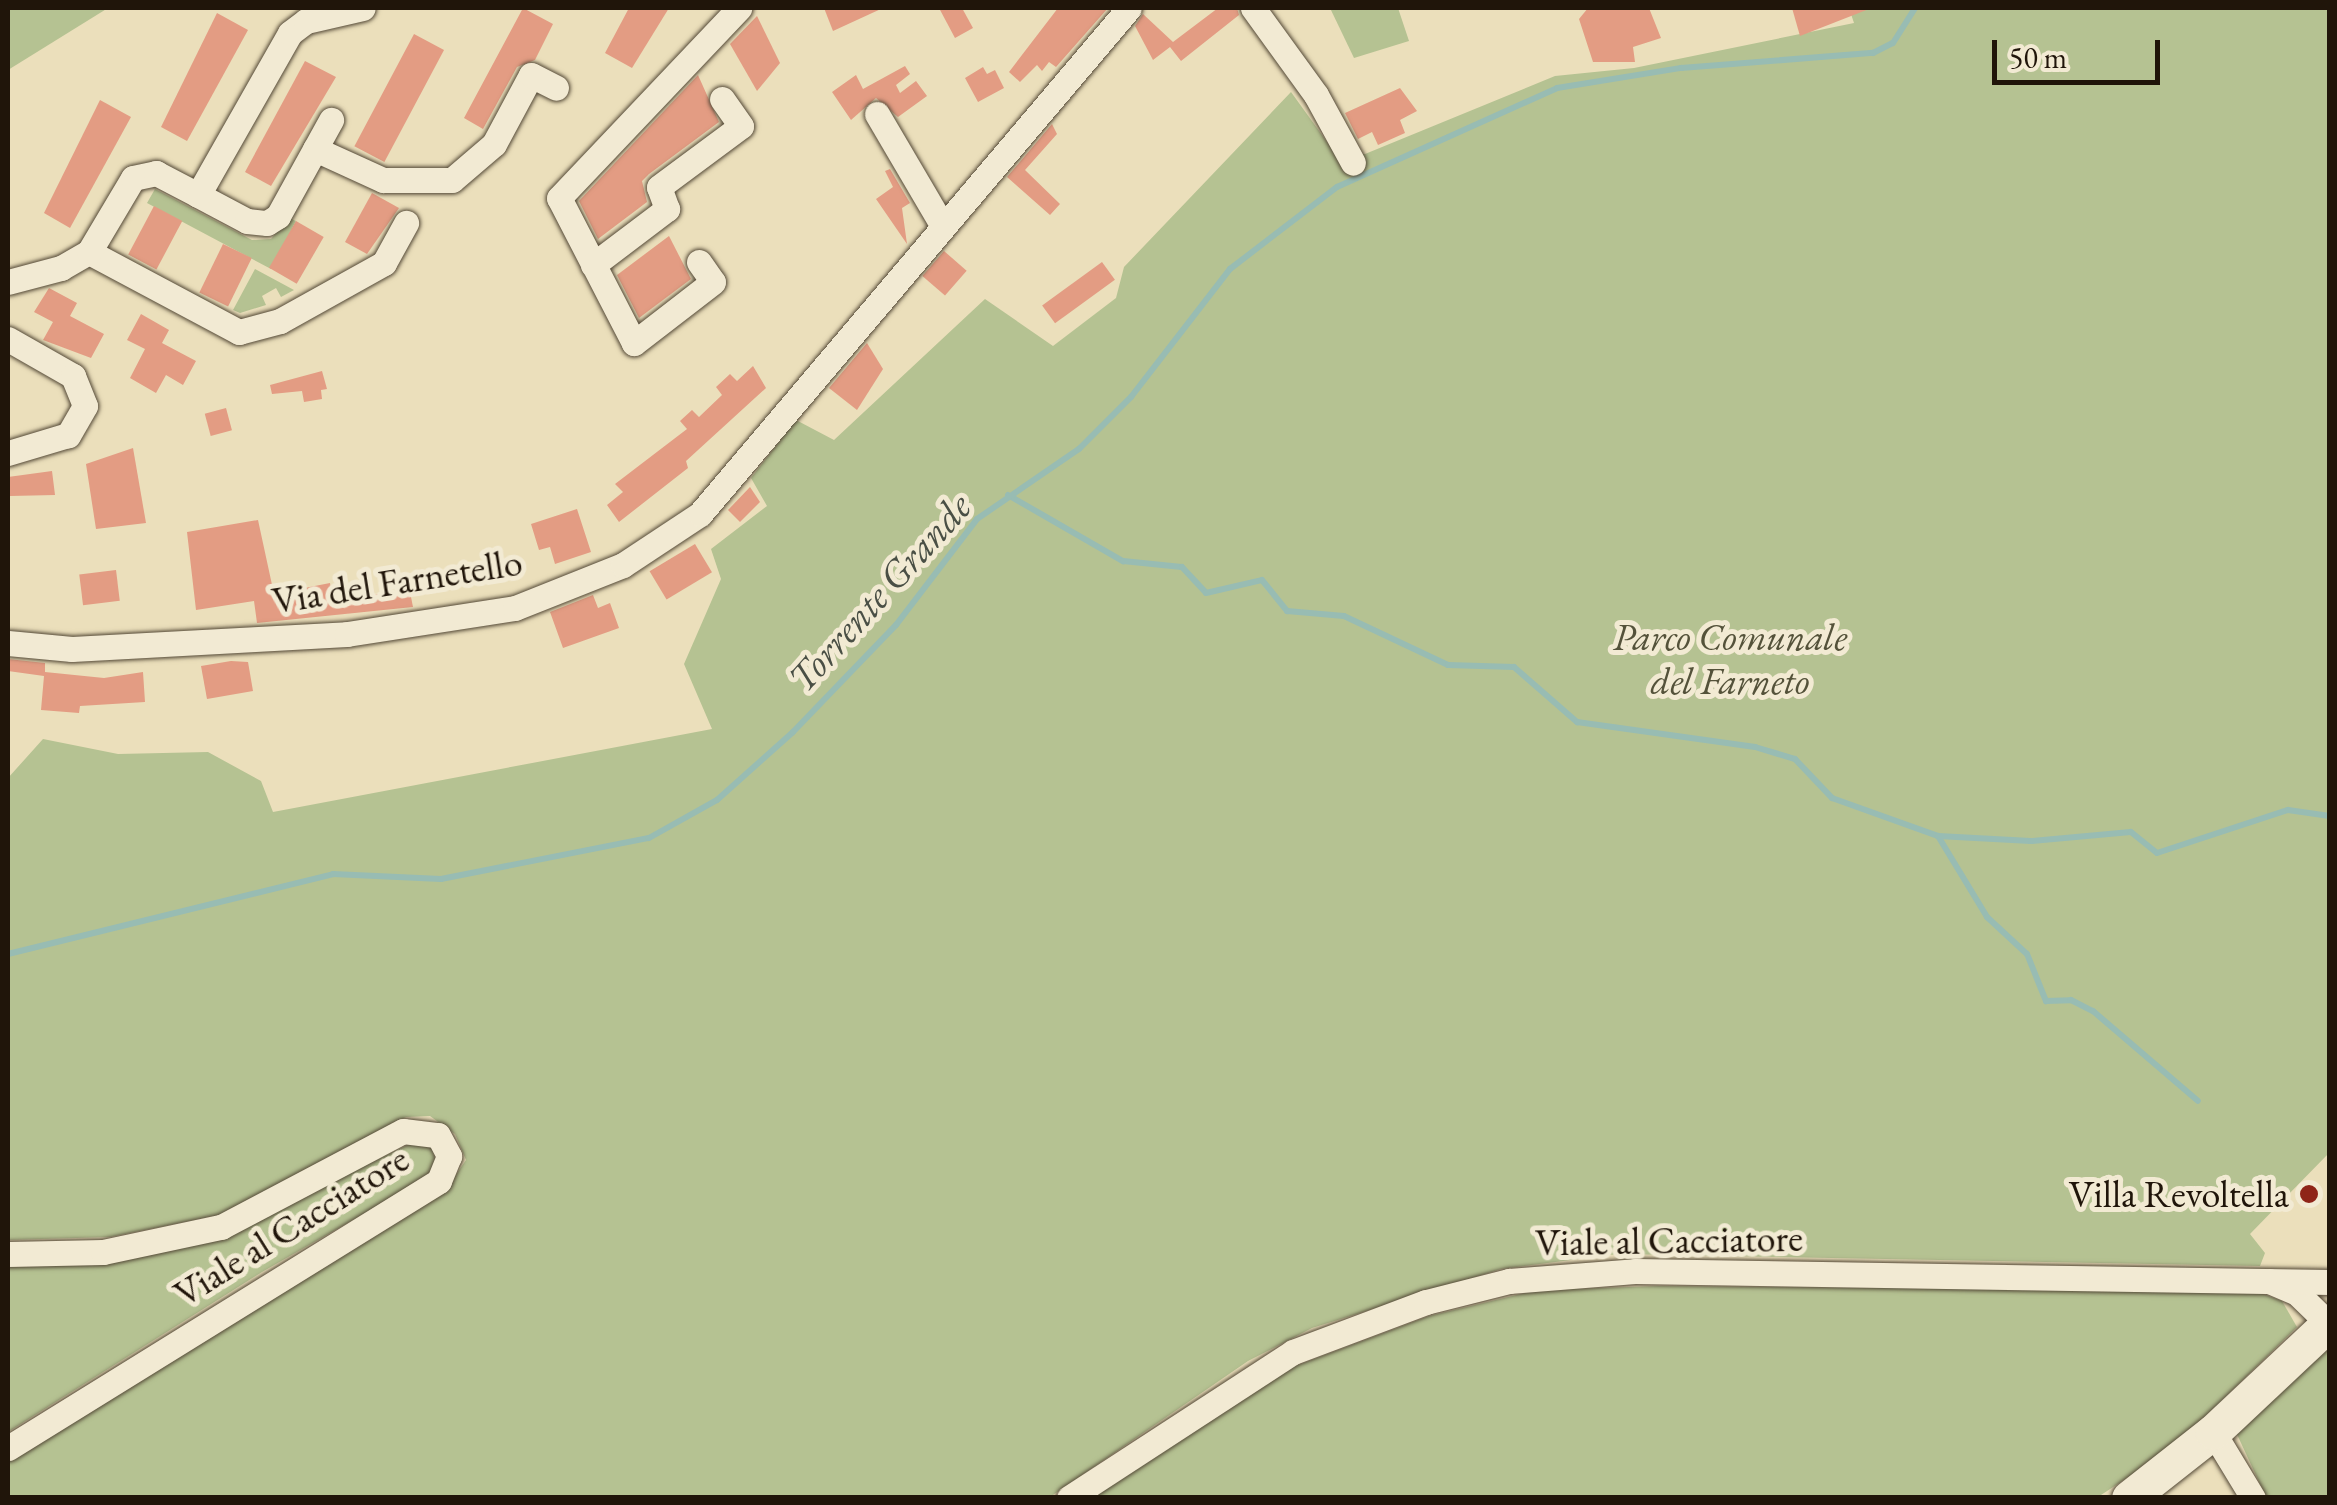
<!DOCTYPE html>
<html>
<head>
<meta charset="utf-8">
<style>
	body { margin:0 }
	#map { position:relative; width:2337px; height:1505px; overflow:hidden; background:#ebdfbb; font-family:"EB Garamond",serif }
	div>[style] { position:absolute }
	[style*='--x'] { left:calc(var(--x)*1px); top:calc(var(--y)*1px); width:calc(var(--w)*1px); rotate:calc(var(--a)*1deg) }
	.green>* { inset:0; background:#b5c292 }
	.stream>* { height:6px; margin:-3px; padding:0 3px; transform-origin:3px; border-radius:3px; background:#98bcb3 }
	.building>* { inset:0; background:#e39c83; transform-origin:0 0 }
	.roads { filter:drop-shadow(0 0 2px #534836) drop-shadow(0 0 2px #534836) }
	.minor>* { height:25px; margin:-12.5px; padding:0 12.5px; transform-origin:12.5px; border-radius:12.5px; background:#f2ead3 }
	.secondary>* { height:35px; margin:-17.5px; padding:0 17.5px; transform-origin:17.5px; border-radius:17.5px; background:#f2ead3 }
	.dots>* { width:28px; height:28px; translate:-50% -50%; box-sizing:border-box; border:5px solid #f2ead3; border-radius:50% }
	span { translate:-50% -50%; white-space:nowrap; text-align:center; line-height:1.15; -webkit-text-stroke:10px #f2ead3; paint-order:stroke }
	.street-label { font-size:38px; color:#20150a }
	.park-label { font-size:38px; color:#54523a; font-style:italic }
	.poi-label { font-size:38px; color:#20150a }
	.right { translate:-100% -50%; text-align:right }
	.water-label { font-size:40px; color:#4a4f45; font-style:italic }
	.frame { position:absolute; inset:0; border:10px solid #20150a; pointer-events:none }
	.scale { position:absolute; left:1992px; top:40px; width:168px; height:45px; box-sizing:border-box; border:5px solid #20150a; border-top:0; padding-left:12px; font-size:30px; line-height:35px; white-space:nowrap; color:#20150a; -webkit-text-stroke:8px #f2ead3; paint-order:stroke }
</style>
</head>
<body>
<div id="map">
	<div class="green">
		<i style="clip-path:polygon(8px 8px,108px 8px,8px 70px)"></i>
		<i style="clip-path:polygon(1330px 8px,1398px 8px,1409px 41px,1354px 58px)"></i>
		<i style="clip-path:polygon(1849px 8px,2329px 8px,2329px 1153px,2250px 1234px,2265px 1253px,2260px 1266px,1618px 1254px,1501px 1269px,1312px 1328px,1248px 1361px,1050px 1497px,8px 1497px,8px 1457px,451px 1182px,466px 1160px,455px 1134px,430px 1116px,406px 1117px,224px 1214px,110px 1237px,8px 1240px,8px 778px,43px 739px,118px 754px,208px 752px,261px 781px,273px 812px,712px 729px,684px 664px,721px 579px,711px 549px,767px 506px,751px 478px,796px 420px,834px 440px,985px 299px,1053px 346px,1116px 298px,1124px 267px,1291px 92px,1335px 153px,1365px 154px,1555px 76px,1634px 68px,1854px 23px)"></i>
		<i style="clip-path:polygon(155px 189px,252px 240px,271px 239px,289px 218px,296px 221px,271px 269px,147px 203px)"></i>
		<i style="clip-path:polygon(255px 269px,294px 290px,281px 297px,276px 288px,262px 296px,266px 305px,240px 313px,233px 310px)"></i>
		<i style="clip-path:polygon(420px 1139px,431px 1145px,435px 1159px,433px 1171px,419px 1182px,262px 1272px,8px 1432px,8px 1267px,102px 1265px,220px 1236px)"></i>
		<i style="clip-path:polygon(1659px 1286px,2255px 1291px,2282px 1301px,2297px 1327px,2175px 1446px,2098px 1497px,1092px 1498px,1290px 1368px,1429px 1316px,1538px 1290px)"></i>
		<i style="clip-path:polygon(2329px 1341px,2329px 1497px,2266px 1497px,2235px 1430px)"></i>
	</div>
	<div class="stream">
		<i style="--x:1008;--y:495;--w:133;--a:29.9"></i>
		<i style="--x:1123;--y:561;--w:59;--a:5.8"></i>
		<i style="--x:1182;--y:567;--w:35;--a:47"></i>
		<i style="--x:1206;--y:593;--w:57;--a:-13.1"></i>
		<i style="--x:1262;--y:580;--w:40;--a:51"></i>
		<i style="--x:1287;--y:611;--w:57;--a:5"></i>
		<i style="--x:1344;--y:616;--w:115;--a:25.2"></i>
		<i style="--x:1448;--y:665;--w:66;--a:1.7"></i>
		<i style="--x:1514;--y:667;--w:84;--a:41.1"></i>
		<i style="--x:1577;--y:722;--w:180;--a:8"></i>
		<i style="--x:1755;--y:747;--w:42;--a:16.7"></i>
		<i style="--x:1795;--y:759;--w:54;--a:46.5"></i>
		<i style="--x:1832;--y:798;--w:113;--a:19.7"></i>
		<i style="--x:1938;--y:836;--w:95;--a:58.8"></i>
		<i style="--x:1987;--y:917;--w:54;--a:42.8"></i>
		<i style="--x:2027;--y:954;--w:51;--a:68"></i>
		<i style="--x:2046;--y:1001;--w:25;--a:-2"></i>
		<i style="--x:2071;--y:1000;--w:25;--a:27"></i>
		<i style="--x:2093;--y:1011;--w:138;--a:40.6"></i>
		<i style="--x:1938;--y:836;--w:93;--a:3.1"></i>
		<i style="--x:2031;--y:841;--w:100;--a:-5.1"></i>
		<i style="--x:2131;--y:832;--w:33;--a:39"></i>
		<i style="--x:2157;--y:853;--w:138;--a:-18.2"></i>
		<i style="--x:2288;--y:810;--w:42;--a:8.1"></i>
		<i style="--x:8;--y:954;--w:335;--a:-13.8"></i>
		<i style="--x:333;--y:874;--w:108;--a:2.7"></i>
		<i style="--x:441;--y:879;--w:212;--a:-11.2"></i>
		<i style="--x:649;--y:838;--w:78;--a:-29.2"></i>
		<i style="--x:717;--y:800;--w:102;--a:-41.8"></i>
		<i style="--x:793;--y:732;--w:149;--a:-46.1"></i>
		<i style="--x:896;--y:625;--w:133;--a:-52.6"></i>
		<i style="--x:977;--y:519;--w:124;--a:-34.5"></i>
		<i style="--x:1079;--y:449;--w:74;--a:-45"></i>
		<i style="--x:1131;--y:397;--w:162;--a:-52.3"></i>
		<i style="--x:1230;--y:269;--w:135;--a:-37.5"></i>
		<i style="--x:1337;--y:187;--w:241;--a:-24.2"></i>
		<i style="--x:1557;--y:88;--w:126;--a:-9.2"></i>
		<i style="--x:1681;--y:68;--w:193;--a:-4.5"></i>
		<i style="--x:1873;--y:53;--w:22;--a:-27"></i>
		<i style="--x:1893;--y:43;--w:41;--a:-57.8"></i>
	</div>
	<div class="building">
		<i style="clip-path:polygon(523px 8px,553px 24px,535px 60px,517px 67px,483px 129px,464px 118px)"></i>
		<i style="clip-path:polygon(629px 8px,669px 8px,632px 68px,605px 53px)"></i>
		<i style="clip-path:polygon(824px 8px,883px 8px,833px 31px)"></i>
		<i style="clip-path:polygon(939px 8px,962px 8px,973px 28px,955px 38px)"></i>
		<i style="clip-path:polygon(1058px 8px,1108px 8px,1056px 67px,1049px 62px,1042px 71px,1037px 65px,1020px 82px,1009px 72px)"></i>
		<i style="clip-path:polygon(1218px 8px,1237px 8px,1239px 15px,1181px 61px,1170px 47px,1153px 60px,1135px 26px,1143px 14px,1173px 42px)"></i>
		<i style="clip-path:polygon(1588px 8px,1649px 8px,1661px 38px,1633px 47px,1635px 62px,1593px 62px,1579px 19px)"></i>
		<i style="clip-path:polygon(1792px 8px,1869px 8px,1869px 9px,1800px 36px)"></i>
		<i style="clip-path:polygon(217px 13px,248px 30px,187px 141px,161px 127px)"></i>
		<i style="clip-path:polygon(757px 16px,780px 63px,757px 91px,730px 44px)"></i>
		<i style="left:414px;top:34px;width:34px;height:127px;rotate:28deg"></i>
		<i style="clip-path:polygon(305px 61px,336px 77px,271px 186px,245px 172px)"></i>
		<i style="clip-path:polygon(905px 66px,910px 74px,896px 85px,900px 93px,916px 81px,927px 96px,898px 117px,876px 98px,851px 120px,832px 92px,856px 75px,863px 89px)"></i>
		<i style="clip-path:polygon(983px 67px,987px 74px,995px 70px,1004px 88px,978px 102px,965px 78px)"></i>
		<i style="clip-path:polygon(698px 75px,719px 122px,649px 174px,642px 181px,647px 202px,598px 239px,579px 201px)"></i>
		<i style="clip-path:polygon(1400px 88px,1417px 111px,1400px 120px,1405px 133px,1378px 145px,1372px 132px,1358px 139px,1345px 113px)"></i>
		<i style="clip-path:polygon(100px 100px,131px 117px,70px 228px,44px 213px)"></i>
		<i style="clip-path:polygon(1052px 124px,1057px 134px,1025px 170px,1060px 204px,1050px 215px,1007px 177px)"></i>
		<i style="clip-path:polygon(890px 169px,910px 203px,902px 208px,907px 244px,876px 199px,893px 187px,885px 171px)"></i>
		<i style="clip-path:polygon(372px 193px,399px 208px,367px 254px,345px 242px)"></i>
		<i style="left:154px;top:206px;width:32px;height:55px;rotate:28deg"></i>
		<i style="left:296px;top:221px;width:32px;height:54px;rotate:30deg"></i>
		<i style="clip-path:polygon(669px 236px,691px 279px,639px 318px,617px 275px)"></i>
		<i style="left:223px;top:244px;width:32px;height:54px;rotate:26deg"></i>
		<i style="left:944px;top:251px;width:30px;height:33px;rotate:41deg"></i>
		<i style="left:1102px;top:262px;width:22px;height:74px;rotate:54deg"></i>
		<i style="clip-path:polygon(49px 288px,77px 303px,70px 316px,104px 334px,91px 358px,43px 340px,53px 322px,34px 312px)"></i>
		<i style="clip-path:polygon(141px 314px,169px 330px,162px 343px,196px 361px,183px 385px,166px 375px,156px 393px,130px 378px,145px 349px,127px 340px)"></i>
		<i style="clip-path:polygon(867px 343px,883px 369px,857px 410px,829px 388px)"></i>
		<i style="clip-path:polygon(753px 366px,766px 388px,686px 461px,688px 468px,619px 522px,607px 505px,623px 492px,615px 484px,687px 429px,680px 421px,692px 410px,699px 417px,722px 395px,716px 387px,730px 374px,737px 381px)"></i>
		<i style="clip-path:polygon(322px 371px,327px 389px,321px 390px,322px 399px,304px 402px,302px 391px,272px 394px,270px 385px)"></i>
		<i style="left:226px;top:408px;width:23px;height:22px;rotate:75deg"></i>
		<i style="clip-path:polygon(133px 448px,146px 523px,96px 529px,86px 464px)"></i>
		<i style="clip-path:polygon(52px 471px,55px 495px,10px 496px,8px 477px)"></i>
		<i style="clip-path:polygon(750px 487px,760px 502px,740px 522px,728px 510px)"></i>
		<i style="clip-path:polygon(577px 509px,591px 552px,555px 564px,550px 547px,539px 550px,531px 524px)"></i>
		<i style="clip-path:polygon(258px 520px,274px 594px,330px 583px,332px 597px,410px 592px,413px 607px,257px 623px,254px 601px,196px 610px,187px 532px)"></i>
		<i style="left:695px;top:544px;width:33px;height:53px;rotate:59deg"></i>
		<i style="left:116px;top:570px;width:31px;height:37px;rotate:83deg"></i>
		<i style="clip-path:polygon(593px 595px,598px 608px,610px 603px,619px 628px,563px 648px,550px 612px)"></i>
		<i style="clip-path:polygon(8px 659px,45px 663px,45px 672px,104px 678px,143px 672px,145px 702px,80px 706px,79px 713px,41px 710px,44px 676px,8px 671px)"></i>
		<i style="clip-path:polygon(231px 661px,248px 662px,253px 691px,207px 699px,201px 666px)"></i>
	</div>
	<div class="roads">
		<div class="minor">
			<i style="--x:1253;--y:8;--w:107;--a:54.1"></i>
			<i style="--x:1316;--y:95;--w:77;--a:61.4"></i>
			<i style="--x:877;--y:114;--w:129;--a:59.6"></i>
			<i style="--x:315;--y:149;--w:75;--a:24.5"></i>
			<i style="--x:383;--y:180;--w:69;--a:0"></i>
			<i style="--x:452;--y:180;--w:55;--a:-40.6"></i>
			<i style="--x:494;--y:144;--w:78;--a:-61.8"></i>
			<i style="--x:531;--y:75;--w:28;--a:27"></i>
			<i style="--x:198;--y:195;--w:55;--a:28"></i>
			<i style="--x:247;--y:221;--w:20;--a:6"></i>
			<i style="--x:267;--y:223;--w:13;--a:-32"></i>
			<i style="--x:278;--y:216;--w:110;--a:-61.1"></i>
			<i style="--x:89;--y:252;--w:170;--a:28.1"></i>
			<i style="--x:239;--y:332;--w:42;--a:-15"></i>
			<i style="--x:280;--y:321;--w:119;--a:-29.1"></i>
			<i style="--x:384;--y:263;--w:46;--a:-61.2"></i>
			<i style="--x:699;--y:262;--w:24;--a:55"></i>
			<i style="--x:713;--y:282;--w:100;--a:142.3"></i>
			<i style="--x:634;--y:343;--w:163;--a:-117.3"></i>
			<i style="--x:559;--y:198;--w:262;--a:-46.5"></i>
			<i style="--x:593;--y:265;--w:93;--a:-37.1"></i>
			<i style="--x:667;--y:209;--w:23;--a:-110"></i>
			<i style="--x:659;--y:187;--w:102;--a:-36.6"></i>
			<i style="--x:741;--y:126;--w:33;--a:-125"></i>
			<i style="--x:8;--y:282;--w:55;--a:-14.8"></i>
			<i style="--x:61;--y:268;--w:32;--a:-30"></i>
			<i style="--x:89;--y:252;--w:86;--a:-59.3"></i>
			<i style="--x:133;--y:178;--w:24;--a:-12"></i>
			<i style="--x:156;--y:173;--w:47;--a:27.6"></i>
			<i style="--x:198;--y:195;--w:186;--a:-60.4"></i>
			<i style="--x:290;--y:33;--w:20;--a:-37"></i>
			<i style="--x:306;--y:21;--w:58;--a:-12.8"></i>
			<i style="--x:8;--y:339;--w:75;--a:29.6"></i>
			<i style="--x:73;--y:376;--w:32;--a:68"></i>
			<i style="--x:85;--y:406;--w:34;--a:120"></i>
			<i style="--x:68;--y:435;--w:63;--a:163.3"></i>
			<i style="--x:8;--y:643;--w:64;--a:5.4"></i>
			<i style="--x:72;--y:649;--w:275;--a:-3.1"></i>
			<i style="--x:347;--y:634;--w:170;--a:-8.8"></i>
			<i style="--x:515;--y:608;--w:116;--a:-21.7"></i>
			<i style="--x:623;--y:565;--w:92;--a:-33.5"></i>
			<i style="--x:700;--y:514;--w:663;--a:-49.71"></i>
			<i style="--x:8;--y:1254;--w:95;--a:-1.2"></i>
			<i style="--x:103;--y:1252;--w:121;--a:-12"></i>
			<i style="--x:221;--y:1227;--w:206;--a:-27.8"></i>
			<i style="--x:403;--y:1131;--w:35;--a:7"></i>
			<i style="--x:438;--y:1135;--w:24;--a:62"></i>
			<i style="--x:449;--y:1156;--w:27;--a:112"></i>
			<i style="--x:439;--y:1181;--w:507;--a:148.22"></i>
			<i style="--x:2269;--y:1281;--w:30;--a:23"></i>
			<i style="--x:2297;--y:1293;--w:43;--a:44.1"></i>
			<i style="--x:2213;--y:1432;--w:77;--a:58.8"></i>
			<i style="--x:1069;--y:1498;--w:267;--a:-33.1"></i>
			<i style="--x:1293;--y:1352;--w:142;--a:-20.6"></i>
			<i style="--x:1426;--y:1302;--w:86;--a:-14.2"></i>
			<i style="--x:1509;--y:1281;--w:126;--a:-4.5"></i>
			<i style="--x:1635;--y:1271;--w:695;--a:0.91"></i>
		</div>
		<div class="secondary">
			<i style="--x:2129;--y:1498;--w:107;--a:-38.2"></i>
			<i style="--x:2213;--y:1432;--w:161;--a:-43.2"></i>
		</div>
	</div>
	<div class="dots">
		<i style="left:2309px;top:1194px;background:#8f2418"></i>
	</div>
	<div class="street-label">
		<span style="left:397px;top:581px;rotate:-9deg">Via del Farnetello</span>
		<span style="left:291px;top:1226px;rotate:-32deg">Viale al Cacciatore</span>
		<span style="left:1669px;top:1240px;rotate:-1deg">Viale al Cacciatore</span>
	</div>
	<div class="park-label">
		<span style="left:1730px;top:659px">Parco Comunale<br>del Farneto</span>
	</div>
	<div class="poi-label">
		<span class="right" style="left:2289px;top:1194px">Villa Revoltella</span>
	</div>
	<div class="water-label">
		<span style="left:879px;top:592px;rotate:-48deg">Torrente Grande</span>
	</div>
	<div class="frame"></div>
	<div class="scale">50 m</div>
</div>
</body>
</html>
